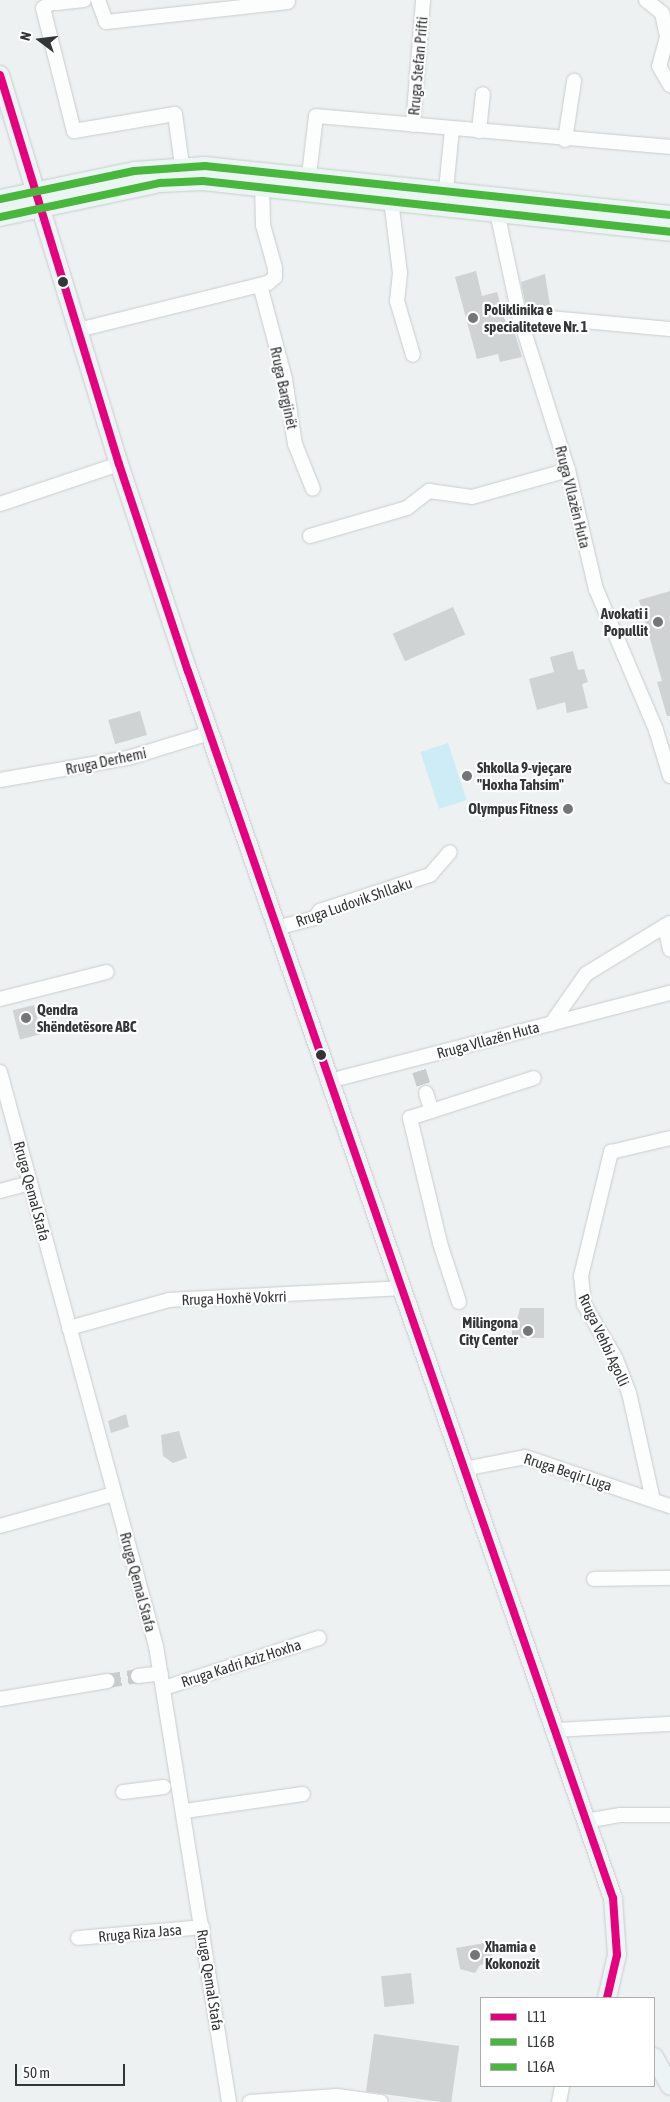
<!DOCTYPE html>
<html>
<head>
<meta charset="utf-8">
<style>
	body { margin:0 }
	#map { position:relative; width:670px; height:2102px; overflow:hidden; background:#edf1f2; font-family:"Asap Condensed",sans-serif }
	div>[style] { position:absolute }
	[style*='--x'] { left:calc(var(--x)*1px); top:calc(var(--y)*1px); width:calc(var(--w)*1px); rotate:calc(var(--a)*1deg) }
	.green>* { inset:0; background:#ceecf5; transform-origin:0 0 }
	.building>* { inset:0; background:#d0d3d4; transform-origin:0 0 }
	.minor-tunnel>* { height:14px; margin-top:-7px; transform-origin:0; background:repeating-linear-gradient(90deg,#c8cccd 0 14px,transparent 0 21px) }
	.roads { filter:drop-shadow(0 0 1px #c9cccc) drop-shadow(0 0 1px #c9cccc) }
	.minor>* { height:14px; margin:-7px; padding:0 7px; transform-origin:7px; border-radius:7px; background:#fcfdfd }
	.major>* { height:18px; margin:-9px; padding:0 9px; transform-origin:9px; border-radius:9px; background:#ecf4f5 }
	.bus-1>* { height:8px; margin:-4px; padding:0 4px; transform-origin:4px; border-radius:4px; background:#e5007d }
	.bus-2>* { height:8px; margin:-4px; padding:0 4px; transform-origin:4px; border-radius:4px; background:#46b83a }
	.bus-3>* { height:8px; margin:-4px; padding:0 4px; transform-origin:4px; border-radius:4px; background:#46b83a }
	.dots>* { width:14px; height:14px; translate:-50% -50%; box-sizing:border-box; border:2px solid #fff; border-radius:50% }
	span { translate:-50% -50%; white-space:nowrap; text-align:center; line-height:1.15; -webkit-text-stroke:4.5px #fff; paint-order:stroke }
	.street-label { font-size:15px; color:#333637 }
	.poi-label { font-size:15px; color:#333637; font-weight:700 }
	.left { translate:0 -50%; text-align:left }
	.right { translate:-100% -50%; text-align:right }
	.legend { position:absolute; left:480px; top:1997px; width:175px; height:90px; box-sizing:border-box; background:#fff; border:1px solid #adafaf; margin:0; padding:6px 9px; list-style:none; font-size:15px; color:#333637 }
	.legend li { display:flex; align-items:center; gap:10px; height:25px }
	.legend b { width:25px; border:1px solid #adafaf }
	.north { position:absolute; left:15px; top:15px; width:50px; height:50px; -webkit-text-stroke:4px #fff; paint-order:stroke; rotate:285deg; font-size:14px; font-weight:700; line-height:20px; text-align:center; color:#333637 }
	.north::after { content:''; display:block; margin:auto; width:18px; height:22px; background:#333637; clip-path:polygon(50% 0,100% 100%,50% 72%,0 100%) }
	.scale { position:absolute; left:15px; top:2064px; width:110px; height:22px; box-sizing:border-box; border:2px solid #333637; border-top:0; padding-left:6px; font-size:15px; line-height:18px; white-space:nowrap; color:#333637; -webkit-text-stroke:4px #fff; paint-order:stroke }
</style>
</head>
<body>
<div id="map">
	<div class="green">
		<i style="left:448px;top:743px;width:60px;height:29px;rotate:72deg"></i>
	</div>
	<div class="building">
		<i style="clip-path:polygon(476px 271px,482px 296px,497px 292px,507px 328px,513px 327px,522px 357px,500px 362px,498px 354px,477px 359px,455px 277px)"></i>
		<i style="clip-path:polygon(545px 274px,550px 306px,526px 307px,521px 282px)"></i>
		<i style="clip-path:polygon(670px 591px,670px 716px,667px 716px,657px 682px,662px 681px,639px 600px)"></i>
		<i style="left:453px;top:607px;width:30px;height:66px;rotate:66deg"></i>
		<i style="clip-path:polygon(573px 651px,578px 670px,584px 669px,588px 682px,582px 684px,588px 708px,567px 713px,565px 702px,537px 710px,529px 679px,554px 672px,550px 657px)"></i>
		<i style="left:140px;top:711px;width:25px;height:33px;rotate:74deg"></i>
		<i style="left:34px;top:1005px;width:30px;height:22px;rotate:76deg"></i>
		<i style="clip-path:polygon(520px 1308px,544px 1308px,544px 1338px,512px 1338px,512px 1325px,516px 1325px)"></i>
		<i style="clip-path:polygon(126px 1414px,129px 1427px,111px 1433px,108px 1421px)"></i>
		<i style="clip-path:polygon(179px 1431px,187px 1458px,173px 1463px,163px 1456px,161px 1435px)"></i>
		<i style="clip-path:polygon(490px 1942px,494px 1963px,480px 1965px,475px 1973px,460px 1969px,456px 1948px)"></i>
		<i style="left:411px;top:1973px;width:31px;height:30px;rotate:84deg"></i>
		<i style="left:374px;top:2034px;width:86px;height:58px;rotate:8deg"></i>
	</div>
	<div class="minor-tunnel">
		<i style="--x:419;--y:1071;--w:23;--a:72"></i>
		<i style="--x:107;--y:1681;--w:31;--a:-9"></i>
	</div>
	<div class="roads">
		<div class="minor">
			<i style="--x:55;--y:0;--w:14;--a:146"></i>
			<i style="--x:43;--y:8;--w:127;--a:75.9"></i>
			<i style="--x:74;--y:131;--w:102;--a:-9.6"></i>
			<i style="--x:175;--y:114;--w:52;--a:82.3"></i>
			<i style="--x:98;--y:0;--w:23;--a:70"></i>
			<i style="--x:106;--y:22;--w:183;--a:-6.3"></i>
			<i style="--x:646;--y:0;--w:21;--a:39"></i>
			<i style="--x:662;--y:13;--w:25;--a:78"></i>
			<i style="--x:667;--y:37;--w:30;--a:105"></i>
			<i style="--x:659;--y:66;--w:22;--a:60"></i>
			<i style="--x:56;--y:3;--w:28;--a:-6"></i>
			<i style="--x:413;--y:125;--w:125;--a:-85.4"></i>
			<i style="--x:479;--y:131;--w:37;--a:-84"></i>
			<i style="--x:565;--y:140;--w:60;--a:-81.3"></i>
			<i style="--x:309;--y:175;--w:59;--a:-83.2"></i>
			<i style="--x:316;--y:116;--w:355;--a:5"></i>
			<i style="--x:446;--y:190;--w:61;--a:-84.4"></i>
			<i style="--x:391;--y:200;--w:74;--a:83"></i>
			<i style="--x:400;--y:273;--w:28;--a:96"></i>
			<i style="--x:397;--y:301;--w:56;--a:73.5"></i>
			<i style="--x:497;--y:212;--w:105;--a:77.9"></i>
			<i style="--x:519;--y:315;--w:163;--a:72.5"></i>
			<i style="--x:568;--y:470;--w:122;--a:76.8"></i>
			<i style="--x:596;--y:589;--w:153;--a:66.9"></i>
			<i style="--x:656;--y:730;--w:48;--a:73.1"></i>
			<i style="--x:260;--y:285;--w:97;--a:75.1"></i>
			<i style="--x:285;--y:379;--w:66;--a:81.3"></i>
			<i style="--x:295;--y:444;--w:48;--a:68.2"></i>
			<i style="--x:519;--y:315;--w:152;--a:5.3"></i>
			<i style="--x:78;--y:330;--w:196;--a:-13.9"></i>
			<i style="--x:268;--y:283;--w:9;--a:-41"></i>
			<i style="--x:275;--y:277;--w:9;--a:-90"></i>
			<i style="--x:275;--y:268;--w:45;--a:-105.6"></i>
			<i style="--x:263;--y:225;--w:40;--a:-91.4"></i>
			<i style="--x:0;--y:504;--w:126;--a:-18.6"></i>
			<i style="--x:310;--y:536;--w:101;--a:-16.1"></i>
			<i style="--x:407;--y:508;--w:28;--a:-38"></i>
			<i style="--x:429;--y:491;--w:43;--a:7.9"></i>
			<i style="--x:472;--y:497;--w:100;--a:-15.7"></i>
			<i style="--x:0;--y:780;--w:130;--a:-9.8"></i>
			<i style="--x:128;--y:758;--w:86;--a:-17"></i>
			<i style="--x:665;--y:926;--w:24;--a:78"></i>
			<i style="--x:276;--y:928;--w:40;--a:-14.4"></i>
			<i style="--x:315;--y:918;--w:9;--a:-54"></i>
			<i style="--x:320;--y:911;--w:116;--a:-18.1"></i>
			<i style="--x:430;--y:875;--w:30;--a:-49"></i>
			<i style="--x:0;--y:999;--w:110;--a:-14.2"></i>
			<i style="--x:551;--y:1024;--w:61;--a:-55"></i>
			<i style="--x:586;--y:974;--w:98;--a:-31.3"></i>
			<i style="--x:0;--y:1072;--w:595;--a:74.8"></i>
			<i style="--x:156;--y:1646;--w:462;--a:80.9"></i>
			<i style="--x:329;--y:1081;--w:352;--a:-14.5"></i>
			<i style="--x:426;--y:1093;--w:19;--a:72"></i>
			<i style="--x:0;--y:1191;--w:31;--a:-15"></i>
			<i style="--x:459;--y:1302;--w:62;--a:-107.9"></i>
			<i style="--x:440;--y:1243;--w:129;--a:-103.5"></i>
			<i style="--x:410;--y:1118;--w:130;--a:-17.9"></i>
			<i style="--x:69;--y:1328;--w:104;--a:-15.6"></i>
			<i style="--x:169;--y:1300;--w:234;--a:-2.9"></i>
			<i style="--x:464;--y:1469;--w:62;--a:-11.1"></i>
			<i style="--x:525;--y:1457;--w:153;--a:18.7"></i>
			<i style="--x:653;--y:1500;--w:110;--a:-102.6"></i>
			<i style="--x:629;--y:1393;--w:36;--a:-111"></i>
			<i style="--x:616;--y:1359;--w:64;--a:-120.2"></i>
			<i style="--x:584;--y:1304;--w:28;--a:-96"></i>
			<i style="--x:581;--y:1276;--w:128;--a:-76.4"></i>
			<i style="--x:611;--y:1152;--w:61;--a:-13.3"></i>
			<i style="--x:0;--y:1526;--w:118;--a:-15.7"></i>
			<i style="--x:594;--y:1579;--w:76;--a:-0.8"></i>
			<i style="--x:138;--y:1676;--w:23;--a:-7"></i>
			<i style="--x:164;--y:1688;--w:163;--a:-17.9"></i>
			<i style="--x:0;--y:1699;--w:109;--a:-9.5"></i>
			<i style="--x:555;--y:1730;--w:115;--a:-3"></i>
			<i style="--x:123;--y:1792;--w:41;--a:-7"></i>
			<i style="--x:185;--y:1811;--w:119;--a:-8.2"></i>
			<i style="--x:586;--y:1821;--w:35;--a:-10"></i>
			<i style="--x:620;--y:1815;--w:50;--a:0"></i>
			<i style="--x:78;--y:1938;--w:125;--a:-5"></i>
			<i style="--x:250;--y:2102;--w:87;--a:-3.9"></i>
			<i style="--x:337;--y:2096;--w:44;--a:7.8"></i>
			<i style="--x:559;--y:2102;--w:16;--a:-79"></i>
		</div>
		<div class="major">
			<i style="--x:0;--y:75;--w:407;--a:73"></i>
			<i style="--x:119;--y:464;--w:218;--a:71.6"></i>
			<i style="--x:188;--y:671;--w:1299;--a:70.9"></i>
			<i style="--x:613;--y:1898;--w:57;--a:86"></i>
			<i style="--x:617;--y:1955;--w:44;--a:103.1"></i>
			<i style="--x:0;--y:199;--w:137;--a:-11.8"></i>
			<i style="--x:134;--y:171;--w:71;--a:-4"></i>
			<i style="--x:205;--y:166;--w:468;--a:6"></i>
			<i style="--x:0;--y:217;--w:164;--a:-12"></i>
			<i style="--x:160;--y:183;--w:43;--a:-2.7"></i>
			<i style="--x:203;--y:181;--w:470;--a:6.2"></i>
			<i style="--x:654;--y:2057;--w:33;--a:61"></i>
		</div>
	</div>
	<div class="bus-1">
		<i style="--x:0;--y:75;--w:407;--a:73"></i>
		<i style="--x:119;--y:464;--w:218;--a:71.6"></i>
		<i style="--x:188;--y:671;--w:1299;--a:70.9"></i>
		<i style="--x:613;--y:1898;--w:57;--a:86"></i>
		<i style="--x:617;--y:1955;--w:44;--a:103.1"></i>
	</div>
	<div class="bus-2">
		<i style="--x:0;--y:217;--w:164;--a:-12"></i>
		<i style="--x:160;--y:183;--w:43;--a:-2.7"></i>
		<i style="--x:203;--y:181;--w:470;--a:6.2"></i>
	</div>
	<div class="bus-3">
		<i style="--x:0;--y:199;--w:137;--a:-11.8"></i>
		<i style="--x:134;--y:171;--w:71;--a:-4"></i>
		<i style="--x:205;--y:166;--w:468;--a:6"></i>
	</div>
	<div class="dots">
		<i style="left:63px;top:282px;background:#333637"></i>
		<i style="left:473px;top:318px;background:#747778"></i>
		<i style="left:658px;top:622px;background:#747778"></i>
		<i style="left:467px;top:776px;background:#747778"></i>
		<i style="left:568px;top:809px;background:#747778"></i>
		<i style="left:26px;top:1018px;background:#747778"></i>
		<i style="left:321px;top:1055px;background:#333637"></i>
		<i style="left:528px;top:1331px;background:#747778"></i>
		<i style="left:475px;top:1955px;background:#747778"></i>
	</div>
	<div class="street-label">
		<span style="left:418px;top:66px;rotate:-85deg">Rruga Stefan Prifti</span>
		<span style="left:284px;top:388px;rotate:78deg">Rruga Bargjinët</span>
		<span style="left:573px;top:497px;rotate:76deg">Rruga Vllazën Huta</span>
		<span style="left:106px;top:761px;rotate:-12deg">Rruga Derhemi</span>
		<span style="left:354px;top:902px;rotate:-19deg">Rruga Ludovik Shllaku</span>
		<span style="left:488px;top:1040px;rotate:-15deg">Rruga Vllazën Huta</span>
		<span style="left:32px;top:1191px;rotate:75deg">Rruga Qemal Stafa</span>
		<span style="left:234px;top:1298px;rotate:-2deg">Rruga Hoxhë Vokrri</span>
		<span style="left:604px;top:1340px;rotate:65deg">Rruga Vehbi Agolli</span>
		<span style="left:568px;top:1472px;rotate:18deg">Rruga Beqir Luga</span>
		<span style="left:138px;top:1582px;rotate:75deg">Rruga Qemal Stafa</span>
		<span style="left:241px;top:1663px;rotate:-18deg">Rruga Kadri Aziz Hoxha</span>
		<span style="left:140px;top:1933px;rotate:-5deg">Rruga Riza Jasa</span>
		<span style="left:210px;top:1980px;rotate:81deg">Rruga Qemal Stafa</span>
	</div>
	<div class="poi-label">
		<span class="left" style="left:484px;top:318px">Poliklinika e<br>specialiteteve Nr. 1</span>
		<span class="right" style="left:648px;top:622px">Avokati i<br>Popullit</span>
		<span class="left" style="left:477px;top:776px">Shkolla 9-vjeçare<br>"Hoxha Tahsim"</span>
		<span class="right" style="left:558px;top:809px">Olympus Fitness</span>
		<span class="left" style="left:37px;top:1018px">Qendra<br>Shëndetësore ABC</span>
		<span class="right" style="left:518px;top:1331px">Milingona<br>City Center</span>
		<span class="left" style="left:485px;top:1955px">Xhamia e<br>Kokonozit</span>
	</div>
	<ul class="legend">
	<li><b style="height:6px;background:#e5007d"></b>L11</li>
	<li><b style="height:6px;background:#46b83a"></b>L16B</li>
	<li><b style="height:6px;background:#46b83a"></b>L16A</li>
	</ul>
	<div class="north">N</div>
	<div class="scale">50 m</div>
</div>
</body>
</html>
